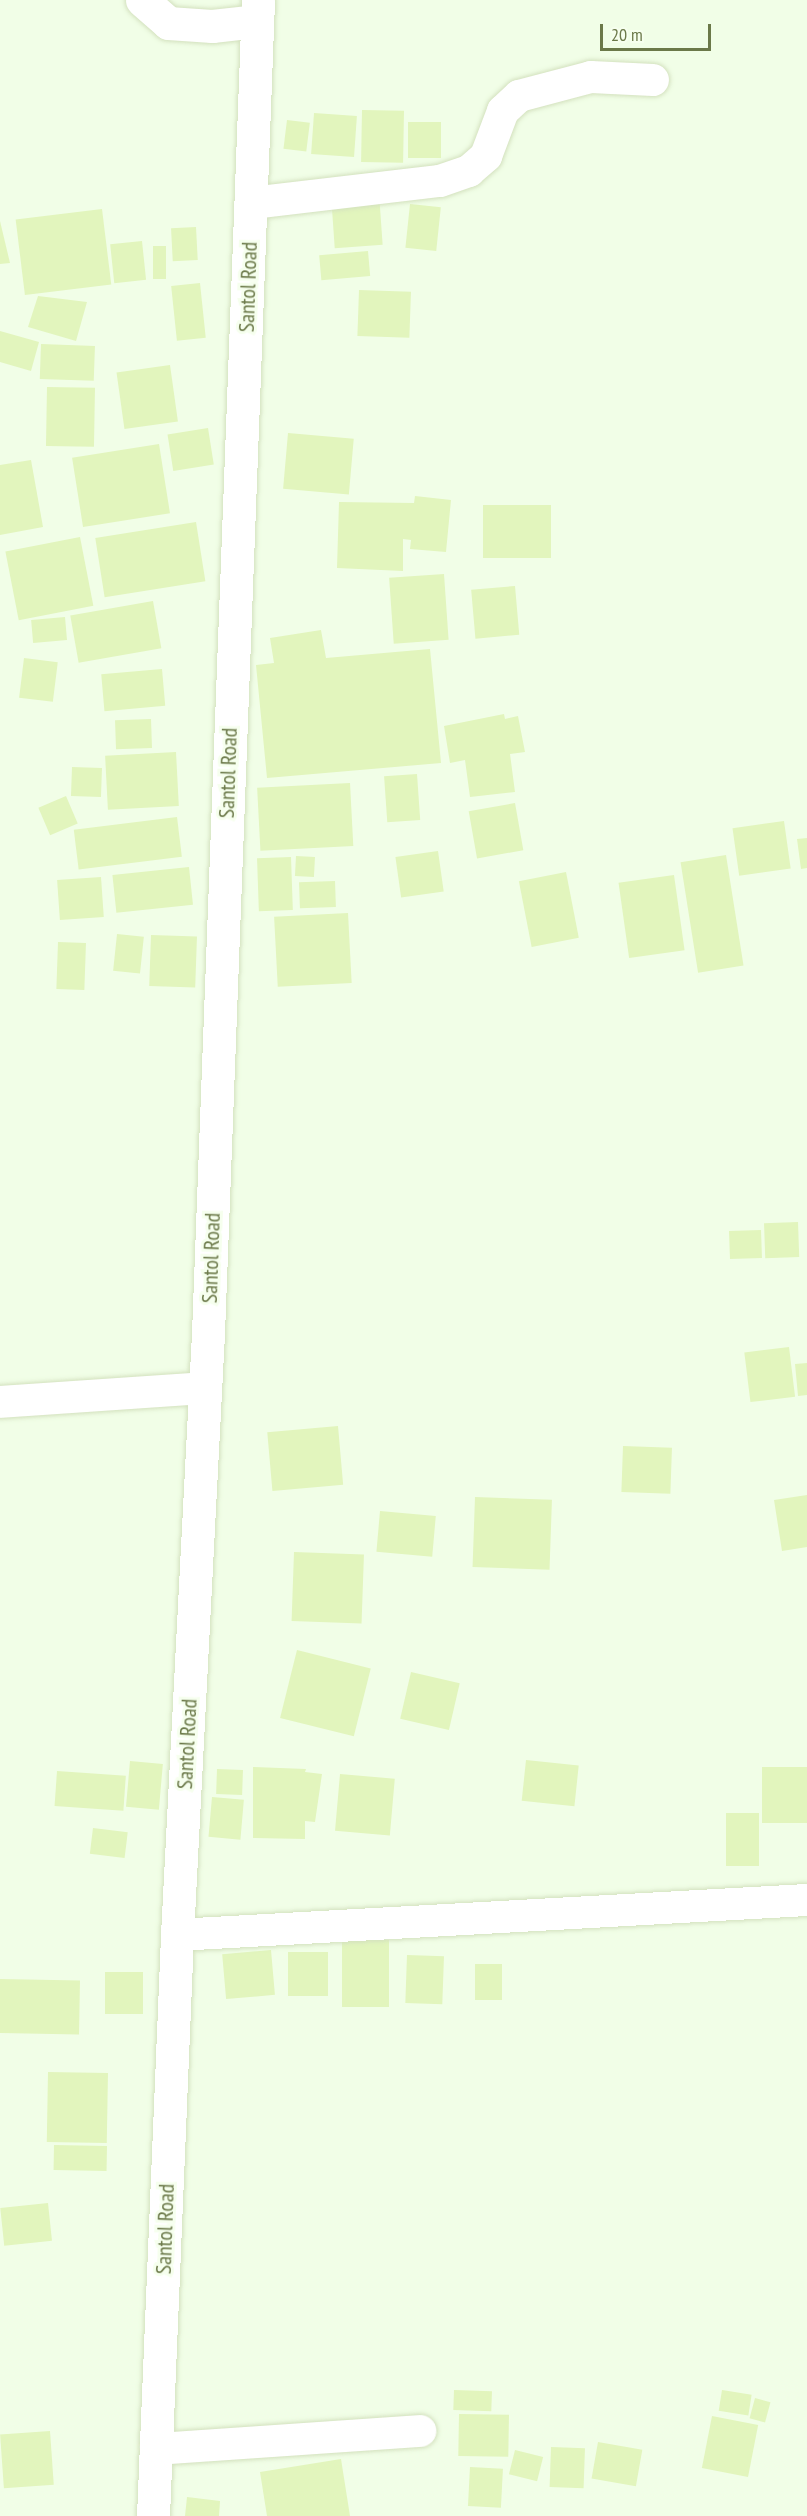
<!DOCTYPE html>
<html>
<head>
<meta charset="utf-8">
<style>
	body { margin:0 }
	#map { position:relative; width:807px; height:2516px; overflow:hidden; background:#f1fee7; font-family:"PT Sans Narrow",sans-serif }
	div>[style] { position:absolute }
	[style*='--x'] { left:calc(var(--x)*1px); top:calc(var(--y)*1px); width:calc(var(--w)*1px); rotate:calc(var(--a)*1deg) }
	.building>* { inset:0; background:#e2f5bd; transform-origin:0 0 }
	.roads { filter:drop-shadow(0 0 2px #d3e1be) drop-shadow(0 0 2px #d3e1be) }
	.street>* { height:32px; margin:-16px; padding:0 16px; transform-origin:16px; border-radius:16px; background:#fff }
	.secondary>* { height:33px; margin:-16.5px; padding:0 16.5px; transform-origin:16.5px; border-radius:16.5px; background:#fff }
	span { translate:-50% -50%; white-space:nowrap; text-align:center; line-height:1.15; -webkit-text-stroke:6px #f6ffee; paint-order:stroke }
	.street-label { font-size:22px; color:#6b7949 }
	.scale { position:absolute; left:600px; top:24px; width:111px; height:27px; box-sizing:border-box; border:3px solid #6b7949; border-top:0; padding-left:8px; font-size:18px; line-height:21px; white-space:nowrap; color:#6b7949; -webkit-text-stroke:4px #f6ffee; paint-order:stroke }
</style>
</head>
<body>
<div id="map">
	<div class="building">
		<i style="left:362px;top:110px;width:42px;height:52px;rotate:1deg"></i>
		<i style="left:314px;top:113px;width:43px;height:41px;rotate:4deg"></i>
		<i style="left:287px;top:120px;width:23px;height:29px;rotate:7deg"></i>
		<i style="left:408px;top:122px;width:33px;height:36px"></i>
		<i style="left:379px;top:193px;width:52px;height:48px;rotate:86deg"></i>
		<i style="left:410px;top:204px;width:31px;height:44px;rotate:6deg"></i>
		<i style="left:102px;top:209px;width:76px;height:87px;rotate:83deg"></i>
		<i style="clip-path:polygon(0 221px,10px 263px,0 264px)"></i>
		<i style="left:196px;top:227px;width:33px;height:25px;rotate:87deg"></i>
		<i style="left:142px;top:241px;width:39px;height:32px;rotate:84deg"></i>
		<i style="left:153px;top:246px;width:13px;height:33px"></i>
		<i style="left:368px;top:251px;width:25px;height:49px;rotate:85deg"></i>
		<i style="left:200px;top:283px;width:55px;height:29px;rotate:84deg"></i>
		<i style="left:359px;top:290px;width:52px;height:46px;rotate:2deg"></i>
		<i style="clip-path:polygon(38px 296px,87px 302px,76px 341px,28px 327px)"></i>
		<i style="clip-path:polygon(0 331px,39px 342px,31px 371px,0 362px)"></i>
		<i style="left:41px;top:344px;width:54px;height:35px;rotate:2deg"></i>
		<i style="left:170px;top:365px;width:57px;height:54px;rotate:82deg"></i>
		<i style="left:47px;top:387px;width:48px;height:59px;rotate:1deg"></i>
		<i style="left:208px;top:428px;width:37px;height:41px;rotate:81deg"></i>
		<i style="left:288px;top:433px;width:66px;height:56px;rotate:5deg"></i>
		<i style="left:159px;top:444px;width:70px;height:88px;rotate:81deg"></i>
		<i style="clip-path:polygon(31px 460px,43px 527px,0 535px,0 465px)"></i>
		<i style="clip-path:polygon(415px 496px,451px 500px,446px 552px,410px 549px,411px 540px,403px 539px,403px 571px,337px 568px,339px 502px,414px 503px)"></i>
		<i style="left:483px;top:505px;width:68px;height:53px"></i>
		<i style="left:196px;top:522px;width:60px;height:102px;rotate:81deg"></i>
		<i style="left:80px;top:537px;width:70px;height:76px;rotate:79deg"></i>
		<i style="left:444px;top:574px;width:66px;height:55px;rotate:86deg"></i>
		<i style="left:515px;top:586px;width:49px;height:44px;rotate:85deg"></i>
		<i style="left:153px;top:601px;width:48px;height:84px;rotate:80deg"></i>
		<i style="left:65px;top:617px;width:23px;height:34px;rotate:85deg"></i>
		<i style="clip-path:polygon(321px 630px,326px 658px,430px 649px,441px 763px,267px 778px,256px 665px,274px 663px,270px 638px)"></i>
		<i style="left:24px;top:658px;width:34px;height:40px;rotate:7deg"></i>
		<i style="left:162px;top:669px;width:37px;height:61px;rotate:85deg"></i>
		<i style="clip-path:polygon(504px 714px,505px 719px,518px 716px,525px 752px,510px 754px,515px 792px,470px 797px,465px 760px,450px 763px,444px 726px)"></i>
		<i style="left:151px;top:719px;width:29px;height:36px;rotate:88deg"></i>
		<i style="left:176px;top:752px;width:54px;height:71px;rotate:87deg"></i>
		<i style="left:72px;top:767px;width:30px;height:29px;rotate:2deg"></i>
		<i style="left:417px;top:774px;width:46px;height:33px;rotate:86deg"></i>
		<i style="left:350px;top:783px;width:63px;height:93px;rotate:87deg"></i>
		<i style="left:66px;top:796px;width:30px;height:30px;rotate:67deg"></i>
		<i style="left:515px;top:803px;width:48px;height:47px;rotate:80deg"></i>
		<i style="left:177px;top:817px;width:40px;height:104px;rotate:83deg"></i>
		<i style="left:784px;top:821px;width:48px;height:52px;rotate:82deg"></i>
		<i style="clip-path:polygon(807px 838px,807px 868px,801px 869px,797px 839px)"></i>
		<i style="left:438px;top:851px;width:41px;height:43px;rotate:82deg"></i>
		<i style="left:726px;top:855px;width:112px;height:46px;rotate:81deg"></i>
		<i style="left:296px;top:856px;width:19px;height:20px;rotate:3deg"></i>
		<i style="left:291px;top:857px;width:53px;height:34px;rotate:88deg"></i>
		<i style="left:189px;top:867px;width:38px;height:77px;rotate:84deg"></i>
		<i style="left:566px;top:872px;width:67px;height:48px;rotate:79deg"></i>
		<i style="left:674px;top:875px;width:76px;height:56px;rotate:82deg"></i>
		<i style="left:101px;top:877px;width:40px;height:44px;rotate:86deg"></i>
		<i style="left:335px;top:881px;width:26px;height:36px;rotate:88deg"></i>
		<i style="left:348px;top:913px;width:70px;height:74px;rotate:87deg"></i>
		<i style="left:117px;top:934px;width:27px;height:37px;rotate:6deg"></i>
		<i style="left:151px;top:935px;width:46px;height:51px;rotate:2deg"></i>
		<i style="left:58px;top:942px;width:28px;height:47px;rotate:2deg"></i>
		<i style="left:798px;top:1222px;width:35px;height:34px;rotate:88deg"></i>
		<i style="left:761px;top:1230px;width:28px;height:32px;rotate:88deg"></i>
		<i style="left:789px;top:1347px;width:50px;height:45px;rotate:83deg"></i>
		<i style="clip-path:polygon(807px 1363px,807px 1395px,798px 1396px,795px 1364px)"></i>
		<i style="left:338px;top:1426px;width:59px;height:71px;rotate:85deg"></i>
		<i style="left:623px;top:1446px;width:49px;height:46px;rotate:2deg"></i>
		<i style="clip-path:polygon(807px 1495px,807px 1547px,782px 1551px,774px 1500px)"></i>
		<i style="left:475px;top:1497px;width:77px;height:70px;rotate:2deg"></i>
		<i style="left:380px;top:1511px;width:56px;height:41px;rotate:5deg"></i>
		<i style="left:294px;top:1552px;width:70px;height:69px;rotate:2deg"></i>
		<i style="left:297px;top:1650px;width:76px;height:70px;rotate:14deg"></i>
		<i style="left:411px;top:1672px;width:50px;height:48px;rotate:13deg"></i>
		<i style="left:526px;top:1760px;width:53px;height:41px;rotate:6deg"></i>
		<i style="left:130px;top:1761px;width:33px;height:46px;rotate:5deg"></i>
		<i style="clip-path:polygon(253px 1767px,306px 1769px,305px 1772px,322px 1774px,315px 1822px,305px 1821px,305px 1839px,253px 1838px)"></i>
		<i style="left:807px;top:1767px;width:56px;height:45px;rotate:90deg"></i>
		<i style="left:217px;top:1769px;width:26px;height:25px;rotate:2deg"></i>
		<i style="left:57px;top:1771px;width:69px;height:35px;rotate:4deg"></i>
		<i style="left:340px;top:1774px;width:55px;height:57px;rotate:5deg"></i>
		<i style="left:212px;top:1797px;width:32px;height:40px;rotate:5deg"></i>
		<i style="left:726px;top:1813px;width:33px;height:53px"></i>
		<i style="left:93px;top:1828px;width:35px;height:26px;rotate:7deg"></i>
		<i style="left:342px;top:1940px;width:47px;height:67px"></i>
		<i style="left:271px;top:1950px;width:45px;height:49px;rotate:85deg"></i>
		<i style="left:288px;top:1952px;width:40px;height:44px"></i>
		<i style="left:407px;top:1955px;width:37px;height:48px;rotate:2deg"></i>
		<i style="left:475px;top:1964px;width:27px;height:36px"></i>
		<i style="left:105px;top:1972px;width:38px;height:42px"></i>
		<i style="left:0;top:1979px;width:80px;height:54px;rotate:1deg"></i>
		<i style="left:48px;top:2072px;width:60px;height:70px;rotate:1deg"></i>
		<i style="left:54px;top:2145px;width:53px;height:25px;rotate:1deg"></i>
		<i style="left:48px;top:2203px;width:38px;height:48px;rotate:84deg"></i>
		<i style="left:454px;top:2390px;width:38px;height:20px;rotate:2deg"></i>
		<i style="left:722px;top:2390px;width:30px;height:21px;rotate:9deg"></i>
		<i style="left:755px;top:2398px;width:16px;height:21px;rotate:15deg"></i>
		<i style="left:459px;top:2414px;width:50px;height:42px;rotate:1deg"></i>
		<i style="left:712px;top:2416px;width:47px;height:53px;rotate:11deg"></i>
		<i style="left:50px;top:2431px;width:54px;height:50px;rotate:86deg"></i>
		<i style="left:598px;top:2442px;width:45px;height:37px;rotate:10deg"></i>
		<i style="left:551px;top:2447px;width:34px;height:40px;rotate:2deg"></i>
		<i style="left:515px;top:2450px;width:29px;height:25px;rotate:14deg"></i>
		<i style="clip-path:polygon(341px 2459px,350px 2516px,267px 2516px,260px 2472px)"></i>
		<i style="left:470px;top:2467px;width:33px;height:39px;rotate:3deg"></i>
		<i style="clip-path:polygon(187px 2497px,220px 2501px,219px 2516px,185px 2516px)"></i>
	</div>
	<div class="roads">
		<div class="street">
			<i style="--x:252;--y:203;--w:189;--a:-6.7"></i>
			<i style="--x:440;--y:181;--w:31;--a:-19"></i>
			<i style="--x:469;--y:171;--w:23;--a:-41"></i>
			<i style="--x:486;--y:156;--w:48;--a:-69.3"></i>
			<i style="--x:503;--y:111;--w:22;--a:-43"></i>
			<i style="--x:519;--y:96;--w:74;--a:-14.8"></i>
			<i style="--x:591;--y:77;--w:62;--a:2.8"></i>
			<i style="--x:0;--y:1402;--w:206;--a:-3.9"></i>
			<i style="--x:177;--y:1935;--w:631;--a:-3.18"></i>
			<i style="--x:156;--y:2449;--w:265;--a:-3.9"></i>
		</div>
		<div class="secondary">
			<i style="--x:142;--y:0;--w:35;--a:41"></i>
			<i style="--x:168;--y:23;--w:44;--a:3.9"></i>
			<i style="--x:212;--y:26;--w:44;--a:-6.5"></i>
			<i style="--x:153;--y:2516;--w:581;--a:-87.63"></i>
			<i style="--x:177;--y:1935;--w:603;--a:-87.05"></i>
			<i style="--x:208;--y:1333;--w:1334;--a:-87.85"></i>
		</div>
	</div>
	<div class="street-label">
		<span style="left:248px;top:287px;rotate:-88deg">Santol Road</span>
		<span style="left:228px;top:773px;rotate:-88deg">Santol Road</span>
		<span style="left:211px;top:1258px;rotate:-88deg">Santol Road</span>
		<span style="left:187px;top:1744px;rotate:-87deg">Santol Road</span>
		<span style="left:165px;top:2229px;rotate:-88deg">Santol Road</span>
	</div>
	<div class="scale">20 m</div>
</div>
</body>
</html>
